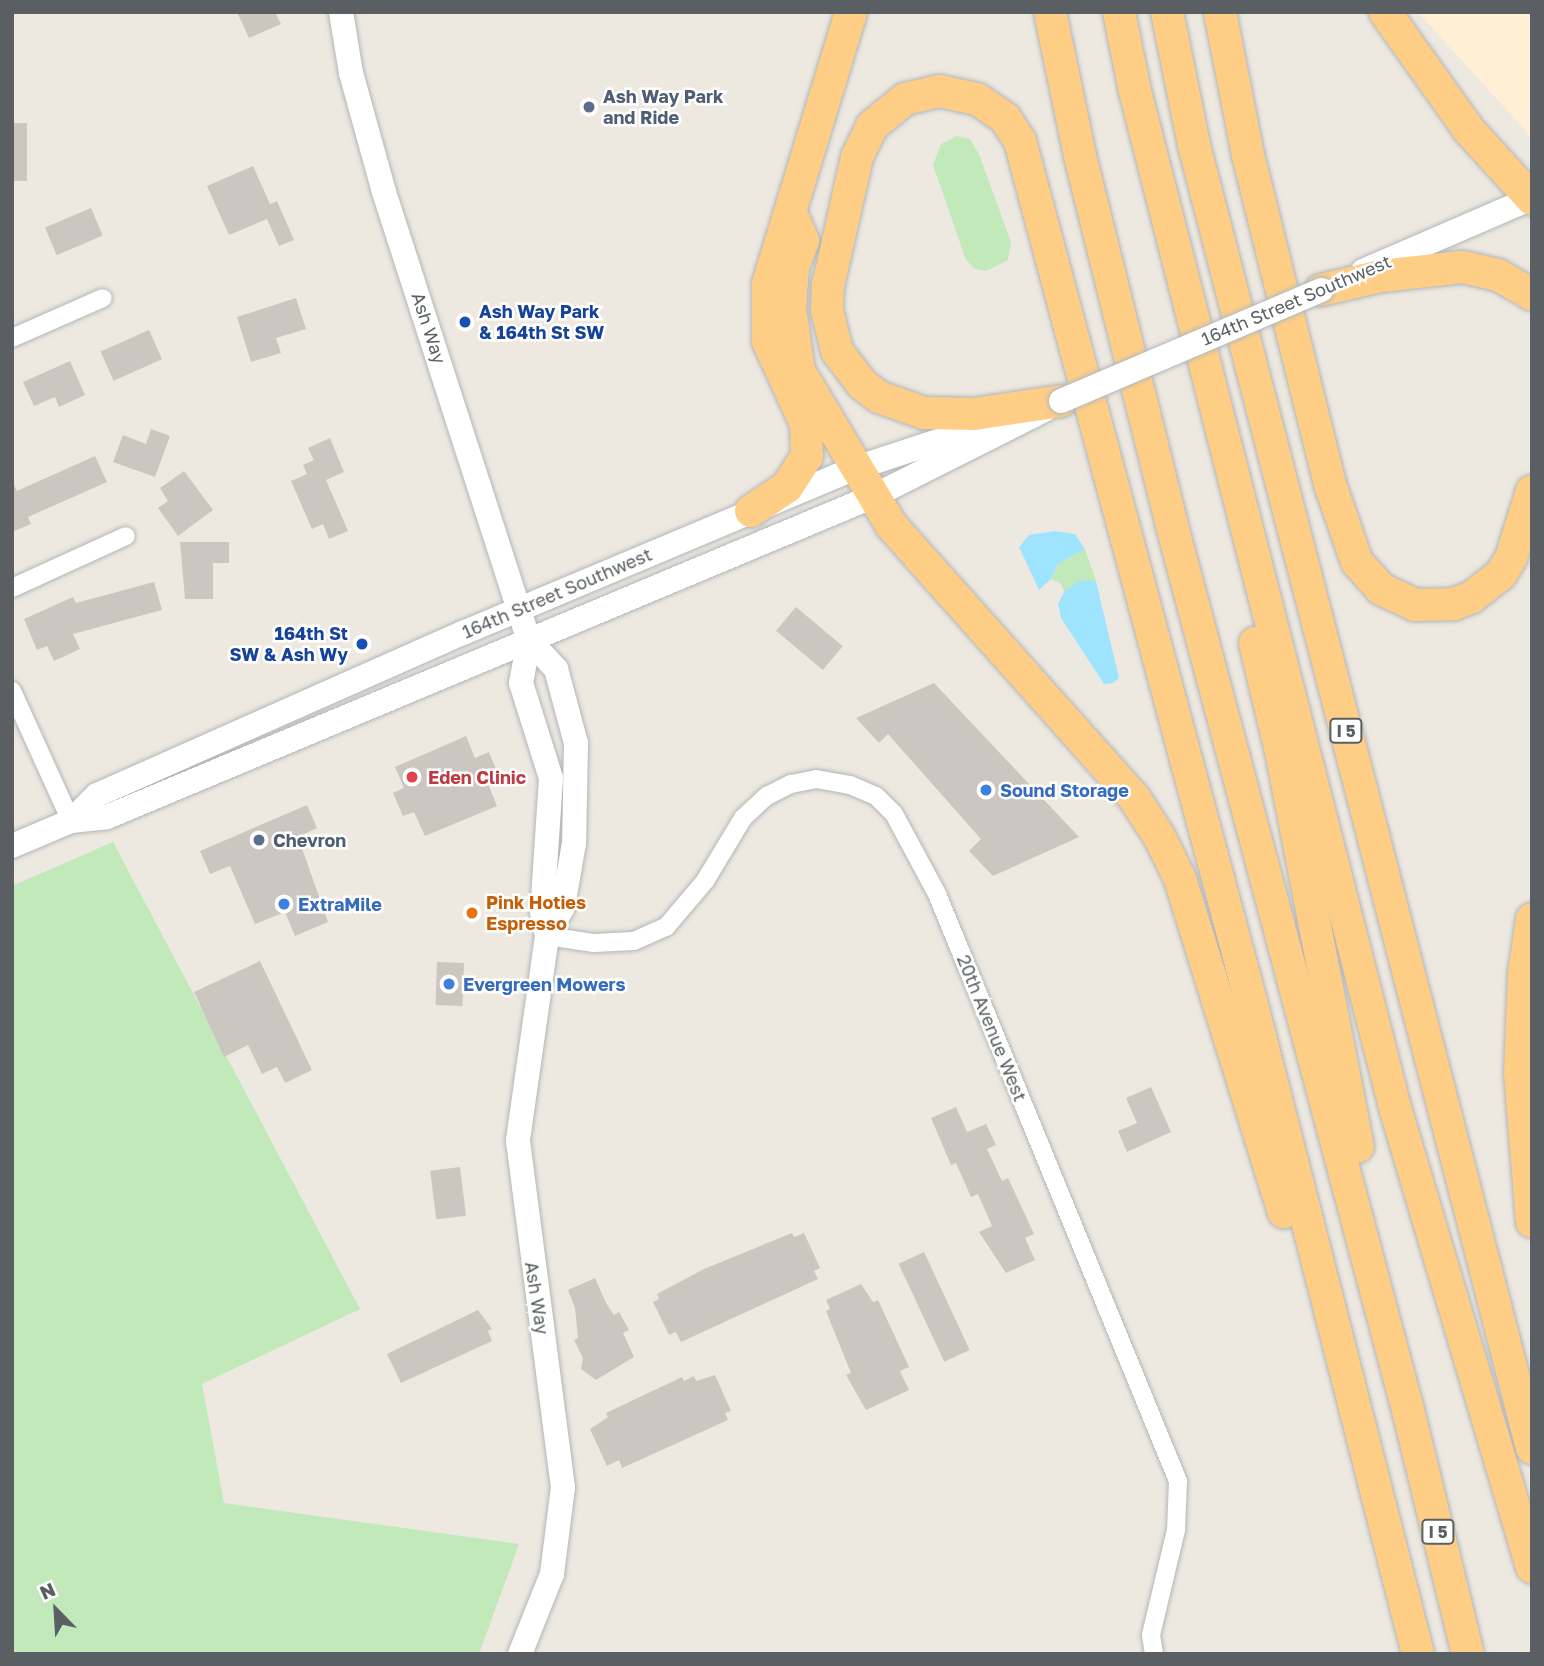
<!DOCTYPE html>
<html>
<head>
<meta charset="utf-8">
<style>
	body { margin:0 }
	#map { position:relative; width:1544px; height:1666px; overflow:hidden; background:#eee9e0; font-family:"Golos Text",sans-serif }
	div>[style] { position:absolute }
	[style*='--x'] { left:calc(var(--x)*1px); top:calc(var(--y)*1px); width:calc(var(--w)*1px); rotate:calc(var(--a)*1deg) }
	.commercial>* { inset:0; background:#ffefd4 }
	.green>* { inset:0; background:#c1e9ba }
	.water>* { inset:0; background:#9fe4ff }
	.building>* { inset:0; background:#cbc6bf; transform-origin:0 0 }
	.roads { filter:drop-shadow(0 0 2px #b2b6ba) drop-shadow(0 0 2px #b2b6ba) }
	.street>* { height:18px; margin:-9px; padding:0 9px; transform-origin:9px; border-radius:9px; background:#fff }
	.secondary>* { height:24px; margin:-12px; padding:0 12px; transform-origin:12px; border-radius:12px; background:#fff }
	.highway>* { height:32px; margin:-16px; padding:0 16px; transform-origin:16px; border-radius:16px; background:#ffce86 }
	.bridges { filter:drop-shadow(0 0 2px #b2b8bd) drop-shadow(0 0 2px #b2b8bd) }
	.secondary-bridge>* { height:24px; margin:-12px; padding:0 12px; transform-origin:12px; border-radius:12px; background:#fff }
	.dots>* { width:19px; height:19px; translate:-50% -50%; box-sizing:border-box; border:4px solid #fff; border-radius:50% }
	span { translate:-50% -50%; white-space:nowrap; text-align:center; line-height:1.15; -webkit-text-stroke:5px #fff; paint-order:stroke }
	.shield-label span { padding:2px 5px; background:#fff; border:2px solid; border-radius:5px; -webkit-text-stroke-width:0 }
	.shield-label { font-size:16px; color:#595f63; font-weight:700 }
	.service-label { font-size:18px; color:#4e5e75; font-weight:700 }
	.left { translate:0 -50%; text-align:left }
	.street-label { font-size:18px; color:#595f63 }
	.transit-label { font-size:18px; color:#164399; font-weight:700 }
	.right { translate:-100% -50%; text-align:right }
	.health-label { font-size:18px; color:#be3a42; font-weight:700 }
	.shop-label { font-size:18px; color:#366cbe; font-weight:700 }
	.food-label { font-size:18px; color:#c56008; font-weight:700 }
	.frame { position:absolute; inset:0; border:14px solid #595f63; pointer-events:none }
	.north { position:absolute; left:21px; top:1575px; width:70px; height:70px; -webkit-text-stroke:5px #fff; paint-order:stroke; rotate:336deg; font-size:19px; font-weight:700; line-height:28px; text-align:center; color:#595f63 }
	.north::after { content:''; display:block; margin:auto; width:24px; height:32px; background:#595f63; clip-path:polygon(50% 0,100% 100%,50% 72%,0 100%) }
</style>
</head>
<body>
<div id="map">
	<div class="commercial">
		<i style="clip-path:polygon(1418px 12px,1532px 12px,1532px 138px)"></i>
	</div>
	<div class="green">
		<i style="clip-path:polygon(957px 136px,970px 139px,979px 154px,1011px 242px,1008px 260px,986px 271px,975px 269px,966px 260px,933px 165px,941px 144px)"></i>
		<i style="clip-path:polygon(1085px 549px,1096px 581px,1080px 581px,1064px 592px,1061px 584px,1051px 579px,1058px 564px)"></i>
		<i style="clip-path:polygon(113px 842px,360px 1309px,202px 1384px,224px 1503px,519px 1544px,479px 1654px,12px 1654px,12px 886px)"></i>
	</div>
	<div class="water">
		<i style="clip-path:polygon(1055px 531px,1075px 534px,1085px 549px,1058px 564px,1051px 579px,1039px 590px,1019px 547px,1029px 535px)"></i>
		<i style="clip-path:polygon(1079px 581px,1096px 581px,1119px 678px,1113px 683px,1104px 684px,1061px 618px,1058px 604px,1064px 592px)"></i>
	</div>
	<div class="building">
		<i style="clip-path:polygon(237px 12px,275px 12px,281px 24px,249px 38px)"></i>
		<i style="left:12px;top:123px;width:15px;height:58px"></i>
		<i style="clip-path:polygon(253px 166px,270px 204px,277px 201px,294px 240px,279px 246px,267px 219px,229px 235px,207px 186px)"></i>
		<i style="left:91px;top:208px;width:30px;height:50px;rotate:67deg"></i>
		<i style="clip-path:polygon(296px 298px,306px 329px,276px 338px,281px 353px,251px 362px,237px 317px)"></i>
		<i style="left:149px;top:330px;width:32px;height:53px;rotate:66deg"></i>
		<i style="clip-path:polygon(70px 361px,85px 395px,59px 407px,55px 397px,34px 406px,23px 382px)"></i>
		<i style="clip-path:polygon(151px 429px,170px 436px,155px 477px,113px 462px,123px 435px,146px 444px)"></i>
		<i style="clip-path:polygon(330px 438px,344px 472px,326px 480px,348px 531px,329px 539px,323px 524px,312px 529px,291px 481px,307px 474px,303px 465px,314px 460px,308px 448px)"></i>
		<i style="clip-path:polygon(95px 456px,107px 482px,28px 517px,31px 524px,12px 532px,12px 481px,17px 491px)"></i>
		<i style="clip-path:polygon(184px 471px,213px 510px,178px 536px,158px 508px,168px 501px,160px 488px)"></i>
		<i style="clip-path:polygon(180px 542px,229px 542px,229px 563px,213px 563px,213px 599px,185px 599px)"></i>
		<i style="clip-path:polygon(154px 582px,162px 610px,73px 634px,80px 649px,54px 661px,47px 646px,37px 650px,24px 619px,73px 597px,76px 603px)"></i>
		<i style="left:796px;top:607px;width:61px;height:31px;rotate:40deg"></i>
		<i style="clip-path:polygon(934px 683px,1079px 837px,993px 876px,969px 851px,981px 839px,888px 734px,879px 743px,856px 718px)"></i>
		<i style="clip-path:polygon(466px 736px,475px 758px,489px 752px,500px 779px,488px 784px,497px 806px,425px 836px,414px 812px,403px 816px,393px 793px,404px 788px,395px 767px)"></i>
		<i style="clip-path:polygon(307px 805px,317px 828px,298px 837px,328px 922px,295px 936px,285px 912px,255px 924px,230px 866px,210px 874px,200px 851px)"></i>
		<i style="clip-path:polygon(260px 961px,312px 1070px,285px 1083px,277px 1067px,262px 1074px,248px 1045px,224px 1057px,194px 992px)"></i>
		<i style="left:437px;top:962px;width:27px;height:43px;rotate:2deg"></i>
		<i style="clip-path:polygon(1151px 1087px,1171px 1132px,1127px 1152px,1118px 1131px,1137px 1123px,1126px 1098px)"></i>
		<i style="clip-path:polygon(956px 1107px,967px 1132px,986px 1124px,996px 1145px,987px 1149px,1002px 1181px,1008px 1178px,1034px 1234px,1025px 1238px,1035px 1260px,1006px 1273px,979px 1232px,992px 1226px,978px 1194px,971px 1197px,956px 1163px,951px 1165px,931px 1118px)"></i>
		<i style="left:460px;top:1167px;width:49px;height:30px;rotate:83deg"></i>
		<i style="clip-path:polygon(792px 1233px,794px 1237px,804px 1233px,820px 1268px,814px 1271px,818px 1279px,681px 1342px,676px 1332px,669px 1335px,653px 1302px,659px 1299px,657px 1294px,704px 1269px)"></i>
		<i style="left:924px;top:1252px;width:108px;height:28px;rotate:65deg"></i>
		<i style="clip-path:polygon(595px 1278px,606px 1303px,614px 1315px,619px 1312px,629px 1330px,623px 1333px,634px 1357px,596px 1380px,581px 1369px,583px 1358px,574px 1340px,578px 1338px,575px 1308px,568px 1290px)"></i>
		<i style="clip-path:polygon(861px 1284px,873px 1302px,878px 1300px,909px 1367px,900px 1371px,909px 1390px,866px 1410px,846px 1375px,851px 1373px,826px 1311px,830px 1309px,826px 1300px)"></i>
		<i style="clip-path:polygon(478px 1310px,492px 1329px,488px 1331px,492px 1341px,401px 1383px,387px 1354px)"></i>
		<i style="clip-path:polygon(715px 1375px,731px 1411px,725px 1413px,728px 1420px,622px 1468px,619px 1460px,607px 1466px,590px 1429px,608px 1417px,606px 1413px,682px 1377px,684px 1381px,694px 1376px,696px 1381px)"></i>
	</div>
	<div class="roads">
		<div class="street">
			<i style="--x:12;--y:338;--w:99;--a:-23.7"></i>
			<i style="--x:12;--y:588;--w:125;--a:-24.5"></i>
			<i style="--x:12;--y:691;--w:143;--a:65.6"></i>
			<i style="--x:547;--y:936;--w:48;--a:8.5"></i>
			<i style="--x:594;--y:943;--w:40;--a:-2.9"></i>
			<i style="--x:634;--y:941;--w:35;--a:-24"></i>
			<i style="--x:666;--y:927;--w:60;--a:-49.7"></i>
			<i style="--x:705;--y:881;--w:74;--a:-58.9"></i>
			<i style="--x:743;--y:818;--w:33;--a:-43"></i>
			<i style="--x:767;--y:796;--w:27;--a:-27"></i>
			<i style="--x:791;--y:784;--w:25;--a:-11"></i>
			<i style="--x:816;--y:779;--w:35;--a:10"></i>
			<i style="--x:850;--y:785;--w:28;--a:23"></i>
			<i style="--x:876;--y:796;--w:25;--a:45"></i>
			<i style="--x:894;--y:814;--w:91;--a:61.7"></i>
			<i style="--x:937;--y:894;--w:635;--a:67.68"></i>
			<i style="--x:1178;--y:1481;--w:49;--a:92.3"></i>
			<i style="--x:1176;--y:1530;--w:108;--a:103.4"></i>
			<i style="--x:1151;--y:1635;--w:19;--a:81"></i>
		</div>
		<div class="secondary">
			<i style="--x:341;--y:12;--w:62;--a:80.7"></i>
			<i style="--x:351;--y:73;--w:123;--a:74.5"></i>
			<i style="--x:384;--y:192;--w:471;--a:72.1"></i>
			<i style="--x:529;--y:640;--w:40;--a:47"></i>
			<i style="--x:556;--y:669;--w:77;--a:74.9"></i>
			<i style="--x:576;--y:743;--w:100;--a:91.1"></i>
			<i style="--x:574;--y:843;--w:65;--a:99.8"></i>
			<i style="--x:563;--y:907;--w:33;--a:119"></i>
			<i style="--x:547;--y:936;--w:207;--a:98.1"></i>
			<i style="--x:518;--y:1141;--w:349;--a:82.6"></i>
			<i style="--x:563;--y:1487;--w:88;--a:97.2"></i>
			<i style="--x:552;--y:1574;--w:86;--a:111.8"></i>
			<i style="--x:1363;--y:271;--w:184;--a:-23.4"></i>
			<i style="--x:529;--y:640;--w:44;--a:100.5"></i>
			<i style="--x:521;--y:683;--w:100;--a:72.5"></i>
			<i style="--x:551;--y:778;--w:134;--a:93.8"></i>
			<i style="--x:542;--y:912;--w:25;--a:78"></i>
			<i style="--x:71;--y:821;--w:37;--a:-45"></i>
			<i style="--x:97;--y:795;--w:400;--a:-23.9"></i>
			<i style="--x:463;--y:633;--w:426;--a:-22.8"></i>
			<i style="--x:856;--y:468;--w:138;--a:-18.2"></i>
			<i style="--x:12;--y:846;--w:64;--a:-23"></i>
			<i style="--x:71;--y:821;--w:36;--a:-6"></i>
			<i style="--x:107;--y:817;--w:831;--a:-22.71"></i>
			<i style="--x:874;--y:496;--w:191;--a:-26.8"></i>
		</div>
		<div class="highway">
			<i style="--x:1050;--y:12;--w:147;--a:78.2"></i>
			<i style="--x:1080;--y:156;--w:377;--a:76"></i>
			<i style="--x:1171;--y:522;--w:919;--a:75.06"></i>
			<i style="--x:1408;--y:1410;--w:251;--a:76.2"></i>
			<i style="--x:1119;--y:12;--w:81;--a:78.6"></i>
			<i style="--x:1135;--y:91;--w:1053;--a:75.65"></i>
			<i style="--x:1396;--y:1111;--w:476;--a:73.4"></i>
			<i style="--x:1167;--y:12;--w:136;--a:78.5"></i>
			<i style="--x:1194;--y:145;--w:1346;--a:75.46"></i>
			<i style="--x:1220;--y:12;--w:146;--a:78.9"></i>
			<i style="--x:1248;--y:155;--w:342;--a:76"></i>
			<i style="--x:1331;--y:487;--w:79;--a:70.9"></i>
			<i style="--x:1357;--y:562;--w:36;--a:48"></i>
			<i style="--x:1381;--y:589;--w:38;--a:25"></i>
			<i style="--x:1415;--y:605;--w:39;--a:-1"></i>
			<i style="--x:1454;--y:604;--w:19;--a:-21"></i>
			<i style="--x:1472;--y:597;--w:37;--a:-38"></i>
			<i style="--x:1501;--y:574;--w:19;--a:-58"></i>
			<i style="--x:1511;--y:558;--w:70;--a:-72.6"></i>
			<i style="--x:1385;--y:12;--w:143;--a:54.6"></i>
			<i style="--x:1468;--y:129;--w:95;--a:47.6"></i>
			<i style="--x:792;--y:215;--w:28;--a:67"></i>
			<i style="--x:803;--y:241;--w:28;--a:111"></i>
			<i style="--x:793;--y:267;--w:41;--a:94.2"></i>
			<i style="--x:790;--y:308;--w:64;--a:81.9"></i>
			<i style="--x:799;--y:371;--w:179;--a:59.1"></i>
			<i style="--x:891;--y:525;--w:367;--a:48.3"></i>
			<i style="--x:1135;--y:799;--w:46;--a:57.3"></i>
			<i style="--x:1160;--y:838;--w:46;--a:64"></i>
			<i style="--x:1180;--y:879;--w:349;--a:72.7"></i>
			<i style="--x:1321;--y:290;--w:62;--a:-13.1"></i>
			<i style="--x:1381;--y:276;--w:82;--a:-6.3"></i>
			<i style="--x:1463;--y:267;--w:36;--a:13"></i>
			<i style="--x:1498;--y:275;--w:39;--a:30"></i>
			<i style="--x:1061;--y:401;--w:88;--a:171.5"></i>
			<i style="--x:974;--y:414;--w:50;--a:-178.9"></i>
			<i style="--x:924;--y:413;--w:48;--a:-160.4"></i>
			<i style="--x:879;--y:397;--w:21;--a:-143"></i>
			<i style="--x:862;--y:384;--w:41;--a:-127.1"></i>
			<i style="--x:837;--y:351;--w:42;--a:-103.7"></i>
			<i style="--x:827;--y:310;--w:24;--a:-88"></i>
			<i style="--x:828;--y:286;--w:132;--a:-77.3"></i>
			<i style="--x:857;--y:157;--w:34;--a:-64"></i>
			<i style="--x:872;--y:126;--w:43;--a:-39.3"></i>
			<i style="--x:905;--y:99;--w:35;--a:-13"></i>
			<i style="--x:939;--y:91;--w:39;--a:12"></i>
			<i style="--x:977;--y:99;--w:34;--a:34"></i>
			<i style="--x:1005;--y:118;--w:27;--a:57"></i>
			<i style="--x:1020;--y:141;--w:895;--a:74.97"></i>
			<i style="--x:1252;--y:1005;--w:670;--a:75.65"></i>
			<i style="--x:751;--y:511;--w:43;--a:-33.7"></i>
			<i style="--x:787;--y:487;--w:37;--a:-57"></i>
			<i style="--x:807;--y:456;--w:32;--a:-92"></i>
			<i style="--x:806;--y:424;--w:91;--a:-114.6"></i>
			<i style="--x:768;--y:341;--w:57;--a:-90"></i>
			<i style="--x:768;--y:284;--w:284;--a:-73"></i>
			<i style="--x:1255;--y:643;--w:111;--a:76.5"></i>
			<i style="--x:1281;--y:751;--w:403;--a:79"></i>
			<i style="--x:1532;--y:919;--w:56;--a:98.3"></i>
			<i style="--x:1524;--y:974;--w:99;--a:92.3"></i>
			<i style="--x:1520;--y:1073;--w:149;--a:85.4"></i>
		</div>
	</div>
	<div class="bridges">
		<div class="secondary-bridge">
			<i style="--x:1061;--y:401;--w:283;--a:-23.1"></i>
		</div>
	</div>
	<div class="dots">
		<i style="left:589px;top:107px;background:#5c6f8a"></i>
		<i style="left:465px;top:322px;background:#1a4fb4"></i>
		<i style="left:362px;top:644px;background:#1a4fb4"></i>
		<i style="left:412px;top:777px;background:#e0444e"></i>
		<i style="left:986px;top:790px;background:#3f7fe0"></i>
		<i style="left:259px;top:840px;background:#5c6f8a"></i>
		<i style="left:284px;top:904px;background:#3f7fe0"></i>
		<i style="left:472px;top:913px;background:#e8710a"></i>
		<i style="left:449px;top:984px;background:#3f7fe0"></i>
	</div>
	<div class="shield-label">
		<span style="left:1346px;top:731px">I 5</span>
		<span style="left:1438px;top:1532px">I 5</span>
	</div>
	<div class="service-label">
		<span class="left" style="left:603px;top:107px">Ash Way Park<br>and Ride</span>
		<span class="left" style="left:273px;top:840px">Chevron</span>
	</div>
	<div class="street-label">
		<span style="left:1296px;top:300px;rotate:-23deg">164th Street Southwest</span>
		<span style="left:429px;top:328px;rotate:72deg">Ash Way</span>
		<span style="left:557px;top:593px;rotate:-23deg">164th Street Southwest</span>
		<span style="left:992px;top:1028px;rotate:68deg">20th Avenue West</span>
		<span style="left:537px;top:1298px;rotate:81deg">Ash Way</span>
	</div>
	<div class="transit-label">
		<span class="left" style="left:479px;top:322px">Ash Way Park<br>&amp; 164th St SW</span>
		<span class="right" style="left:348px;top:644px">164th St<br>SW &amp; Ash Wy</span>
	</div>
	<div class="health-label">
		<span class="left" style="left:428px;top:777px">Eden Clinic</span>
	</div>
	<div class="shop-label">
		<span class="left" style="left:1000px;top:790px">Sound Storage</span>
		<span class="left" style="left:298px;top:904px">ExtraMile</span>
		<span class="left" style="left:463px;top:984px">Evergreen Mowers</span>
	</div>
	<div class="food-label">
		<span class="left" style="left:486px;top:913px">Pink Hoties<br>Espresso</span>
	</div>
	<div class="frame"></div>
	<div class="north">N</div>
</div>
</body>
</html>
